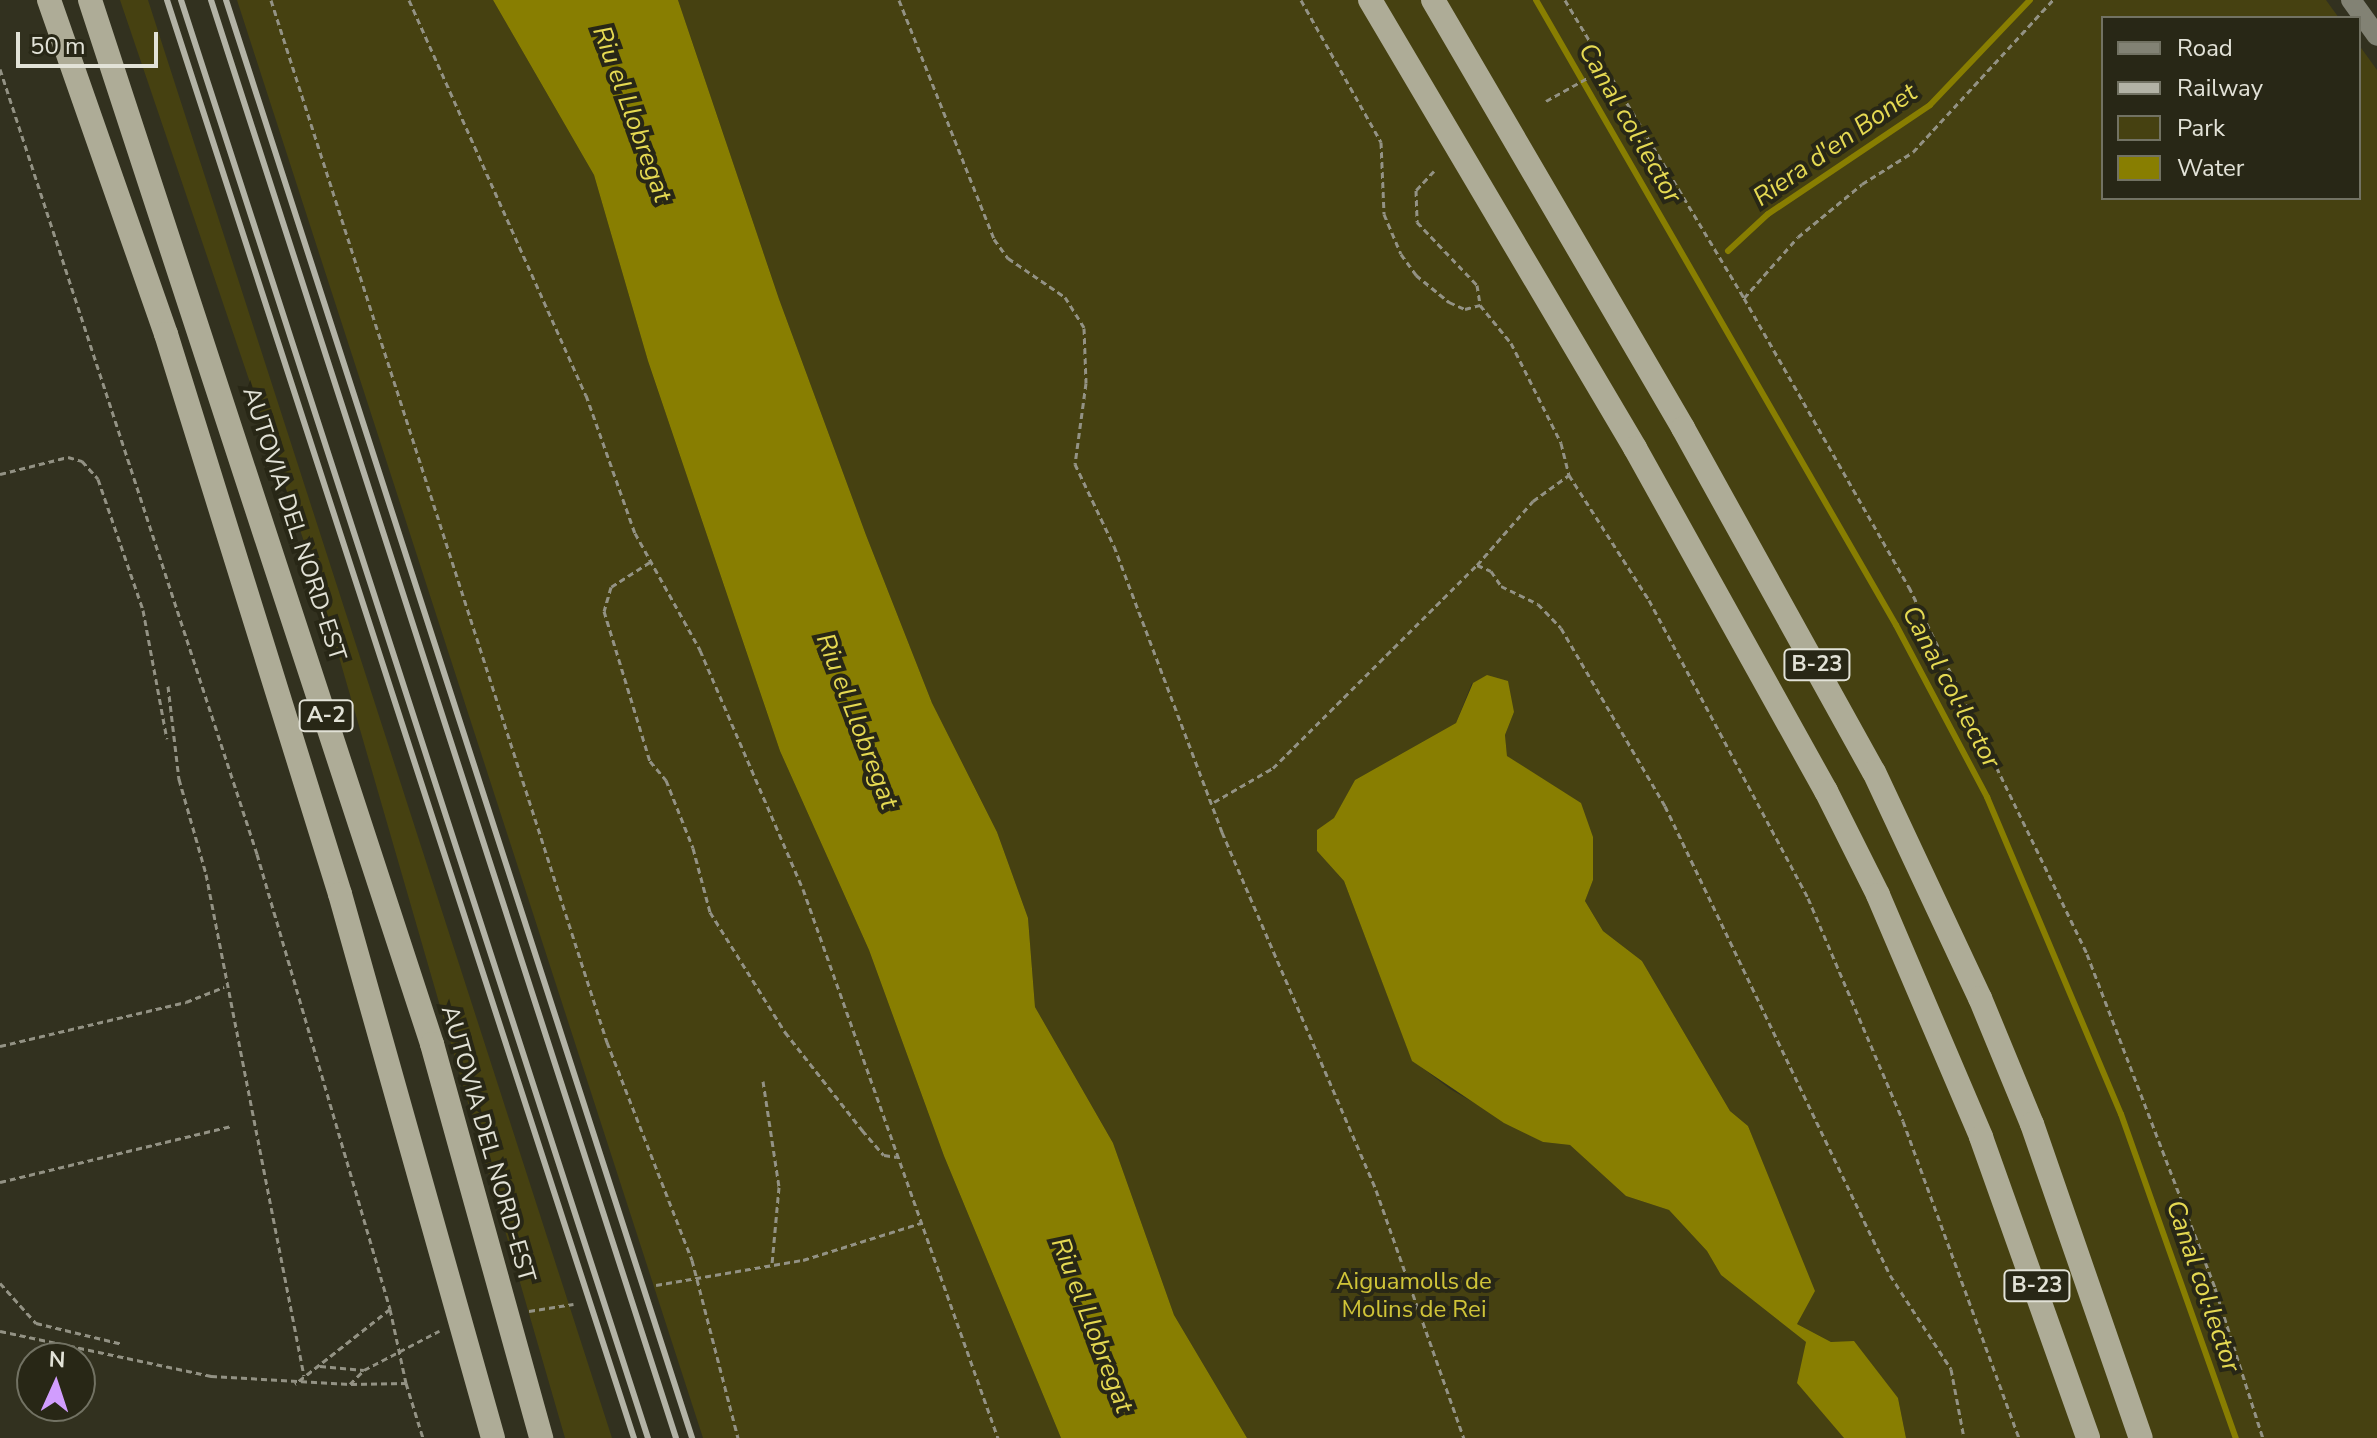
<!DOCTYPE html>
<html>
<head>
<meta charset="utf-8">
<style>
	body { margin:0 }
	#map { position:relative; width:2377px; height:1438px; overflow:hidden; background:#32311f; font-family:"Nunito Sans",sans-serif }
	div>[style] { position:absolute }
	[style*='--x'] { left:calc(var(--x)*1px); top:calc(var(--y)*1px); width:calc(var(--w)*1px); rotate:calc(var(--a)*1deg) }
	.green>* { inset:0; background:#464111 }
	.water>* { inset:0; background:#887e01 }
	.stream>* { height:6px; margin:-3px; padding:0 3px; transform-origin:3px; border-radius:3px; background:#887e01 }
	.path>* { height:3px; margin-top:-1.5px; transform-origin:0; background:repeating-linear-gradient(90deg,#939284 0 6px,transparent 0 10px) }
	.secondary>* { height:20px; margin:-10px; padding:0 10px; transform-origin:10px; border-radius:10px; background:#828274 }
	.motorway>* { height:24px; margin:-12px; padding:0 12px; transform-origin:12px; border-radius:12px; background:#aeac97 }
	.rail>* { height:6px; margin:-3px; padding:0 3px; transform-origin:3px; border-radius:3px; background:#b3b3a6 }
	span { translate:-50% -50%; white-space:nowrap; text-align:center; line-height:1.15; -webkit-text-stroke:8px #282716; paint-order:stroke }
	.shield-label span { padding:2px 6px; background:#282716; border:2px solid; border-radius:6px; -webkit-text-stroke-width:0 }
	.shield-label { font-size:22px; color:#e2e2d7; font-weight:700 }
	.street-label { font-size:24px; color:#e2e2d7 }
	.park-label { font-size:24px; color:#d0c438 }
	.water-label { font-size:26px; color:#e5d952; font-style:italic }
	.legend { position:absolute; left:2101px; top:16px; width:260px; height:184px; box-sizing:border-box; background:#282716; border:2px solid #727263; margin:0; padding:10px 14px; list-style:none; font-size:24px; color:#e2e2d7 }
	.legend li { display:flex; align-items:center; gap:16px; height:40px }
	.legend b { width:40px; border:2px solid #727263 }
	.north { position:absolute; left:16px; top:1342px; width:80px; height:80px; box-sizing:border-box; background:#282716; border:2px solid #727263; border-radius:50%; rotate:3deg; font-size:22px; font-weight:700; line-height:32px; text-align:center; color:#e2e2d7 }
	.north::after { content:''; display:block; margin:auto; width:28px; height:36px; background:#d19dfe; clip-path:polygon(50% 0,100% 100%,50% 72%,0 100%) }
	.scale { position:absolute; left:16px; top:32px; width:142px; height:36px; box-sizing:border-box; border:4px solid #e2e2d7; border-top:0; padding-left:10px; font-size:24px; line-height:28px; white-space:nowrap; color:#e2e2d7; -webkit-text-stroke:6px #282716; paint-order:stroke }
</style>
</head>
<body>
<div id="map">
	<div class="green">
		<i style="clip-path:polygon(120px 0,148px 0,612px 1438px,565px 1438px,315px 574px)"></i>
		<i style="clip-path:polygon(237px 0,493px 0,594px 175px,648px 361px,780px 751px,869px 950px,944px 1156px,1061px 1438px,703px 1438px)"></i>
		<i style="clip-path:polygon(678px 0,2326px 0,2339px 18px,2103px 18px,2103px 198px,2359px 198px,2359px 45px,2377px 70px,2377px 1438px,1906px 1438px,1898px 1398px,1831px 1342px,1797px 1324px,1767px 1175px,1748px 1126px,1730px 1111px,1642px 961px,1603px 931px,1585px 901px,1593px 880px,1507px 756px,1505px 735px,1514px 712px,1472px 683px,1456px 723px,1355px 780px,1317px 851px,1344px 881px,1412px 1060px,1450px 1089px,1543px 1142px,1570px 1145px,1626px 1196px,1669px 1210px,1707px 1251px,1721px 1275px,1806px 1342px,1805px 1367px,1844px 1438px,1247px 1438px,1174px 1315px,1113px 1143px,1035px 1007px,1028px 918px,997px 832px,932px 703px,866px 535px,779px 299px)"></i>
	</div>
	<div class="water">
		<i style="clip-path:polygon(493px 0,678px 0,779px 299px,866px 535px,932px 703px,997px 832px,1028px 918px,1035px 1007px,1113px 1143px,1174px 1315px,1247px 1438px,1061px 1438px,944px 1156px,869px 950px,780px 751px,648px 361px,594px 175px)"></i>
		<i style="clip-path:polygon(1487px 675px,1508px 681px,1514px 712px,1505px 735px,1507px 756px,1581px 803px,1593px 837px,1593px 880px,1585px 901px,1603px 931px,1642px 961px,1730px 1111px,1748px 1126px,1815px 1291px,1797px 1324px,1831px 1342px,1854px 1341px,1898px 1398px,1906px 1438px,1844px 1438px,1797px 1383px,1806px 1342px,1721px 1275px,1707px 1251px,1669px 1210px,1626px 1196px,1570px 1145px,1543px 1142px,1504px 1123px,1412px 1061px,1344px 881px,1317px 851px,1317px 830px,1334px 818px,1355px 780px,1456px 723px,1473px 683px)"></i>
	</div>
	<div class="stream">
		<i style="--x:1536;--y:0;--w:721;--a:60.06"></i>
		<i style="--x:1896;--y:625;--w:195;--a:62.1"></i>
		<i style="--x:1987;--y:797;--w:344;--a:67.1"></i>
		<i style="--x:2121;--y:1114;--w:344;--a:70.5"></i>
		<i style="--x:1728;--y:251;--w:54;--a:-42.8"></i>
		<i style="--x:1768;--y:214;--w:195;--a:-33.9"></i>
		<i style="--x:1930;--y:105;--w:145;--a:-46.4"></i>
	</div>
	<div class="path">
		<i style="--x:271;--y:0;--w:1095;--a:72.13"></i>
		<i style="--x:607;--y:1042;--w:234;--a:68.7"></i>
		<i style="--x:692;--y:1260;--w:184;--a:75.5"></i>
		<i style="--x:409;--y:0;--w:433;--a:65.9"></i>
		<i style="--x:586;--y:395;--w:146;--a:70.5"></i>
		<i style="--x:635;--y:533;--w:134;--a:60.9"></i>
		<i style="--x:700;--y:650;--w:260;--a:66.7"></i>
		<i style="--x:803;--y:889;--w:583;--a:70.45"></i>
		<i style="--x:899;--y:0;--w:257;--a:68.3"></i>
		<i style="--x:994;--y:239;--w:24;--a:54"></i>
		<i style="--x:1008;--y:258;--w:69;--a:34.4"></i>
		<i style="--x:1065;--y:297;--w:36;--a:58"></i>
		<i style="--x:1084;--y:328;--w:55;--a:87.9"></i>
		<i style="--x:1086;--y:383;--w:82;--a:97.7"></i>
		<i style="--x:1075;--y:464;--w:91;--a:64.6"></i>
		<i style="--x:1114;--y:546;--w:306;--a:69.3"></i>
		<i style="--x:1222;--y:832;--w:390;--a:66.7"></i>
		<i style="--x:1376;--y:1190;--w:263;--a:70.5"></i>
		<i style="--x:1301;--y:0;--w:163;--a:60.6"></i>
		<i style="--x:1381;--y:142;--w:72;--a:87.6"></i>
		<i style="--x:1384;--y:214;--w:43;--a:67"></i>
		<i style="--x:1401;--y:254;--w:26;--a:54"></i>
		<i style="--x:1416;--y:275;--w:43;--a:39.3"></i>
		<i style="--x:1449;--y:302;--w:17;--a:24"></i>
		<i style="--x:1465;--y:309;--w:16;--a:-15"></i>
		<i style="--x:1565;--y:0;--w:348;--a:59"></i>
		<i style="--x:1744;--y:298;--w:81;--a:-48.5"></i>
		<i style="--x:1798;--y:237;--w:83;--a:-39.6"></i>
		<i style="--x:1862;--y:184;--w:60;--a:-32.1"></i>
		<i style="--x:1913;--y:152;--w:207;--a:-47.4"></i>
		<i style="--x:0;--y:69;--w:826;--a:71.87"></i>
		<i style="--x:257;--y:854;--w:474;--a:73.7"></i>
		<i style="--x:390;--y:1309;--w:121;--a:141.7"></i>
		<i style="--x:1546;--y:101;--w:70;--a:-29.1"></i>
		<i style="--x:1434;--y:171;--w:26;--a:133"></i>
		<i style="--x:1416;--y:190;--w:32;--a:88"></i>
		<i style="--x:1417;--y:222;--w:87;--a:46.4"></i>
		<i style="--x:1477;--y:285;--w:20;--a:81"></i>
		<i style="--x:1480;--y:305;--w:49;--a:50.8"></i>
		<i style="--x:1511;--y:343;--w:112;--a:63.4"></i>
		<i style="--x:1561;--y:443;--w:33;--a:76"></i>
		<i style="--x:1569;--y:475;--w:148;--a:57.4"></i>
		<i style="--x:1649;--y:600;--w:338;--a:61.9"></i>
		<i style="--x:1808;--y:898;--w:242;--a:66.9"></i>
		<i style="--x:1903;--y:1121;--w:338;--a:69.9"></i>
		<i style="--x:1744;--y:298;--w:333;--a:60.3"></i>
		<i style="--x:1909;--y:587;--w:408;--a:64.1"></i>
		<i style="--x:2087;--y:954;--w:358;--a:69"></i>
		<i style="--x:2215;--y:1288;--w:157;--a:72.3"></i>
		<i style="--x:0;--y:474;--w:70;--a:-14"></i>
		<i style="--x:68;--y:457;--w:15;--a:16"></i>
		<i style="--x:82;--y:461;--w:24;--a:48"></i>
		<i style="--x:98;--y:479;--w:139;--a:71"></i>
		<i style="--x:143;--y:610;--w:131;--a:79.5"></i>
		<i style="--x:650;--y:562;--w:46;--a:147.3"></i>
		<i style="--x:611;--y:587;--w:25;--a:106"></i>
		<i style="--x:604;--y:611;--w:157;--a:73"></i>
		<i style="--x:650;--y:761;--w:25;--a:50"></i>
		<i style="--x:666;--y:780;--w:73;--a:68.3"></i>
		<i style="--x:693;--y:848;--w:66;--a:75.1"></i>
		<i style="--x:710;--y:912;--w:142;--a:58"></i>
		<i style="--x:785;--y:1032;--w:125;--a:51.8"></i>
		<i style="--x:862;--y:1130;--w:33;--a:49"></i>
		<i style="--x:884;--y:1155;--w:13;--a:9"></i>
		<i style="--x:1477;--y:565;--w:15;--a:23"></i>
		<i style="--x:1491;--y:571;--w:18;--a:56"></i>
		<i style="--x:1501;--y:586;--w:41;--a:25.9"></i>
		<i style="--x:1538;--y:604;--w:33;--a:46"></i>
		<i style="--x:1561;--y:628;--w:206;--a:59.7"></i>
		<i style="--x:1665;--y:806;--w:520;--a:64.37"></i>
		<i style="--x:1890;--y:1275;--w:112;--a:57"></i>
		<i style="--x:1951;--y:1369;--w:70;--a:79.3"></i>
		<i style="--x:168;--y:686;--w:94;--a:83.3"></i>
		<i style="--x:179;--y:779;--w:99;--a:74.1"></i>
		<i style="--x:206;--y:874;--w:511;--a:78.95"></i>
		<i style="--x:1214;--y:802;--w:68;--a:-30"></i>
		<i style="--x:1273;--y:768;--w:288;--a:-44.9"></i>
		<i style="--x:1477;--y:565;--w:85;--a:-48.8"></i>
		<i style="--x:1533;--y:501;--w:44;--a:-35.8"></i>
		<i style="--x:0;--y:1046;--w:191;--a:-13.3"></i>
		<i style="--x:186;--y:1002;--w:41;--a:-21.5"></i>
		<i style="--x:763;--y:1081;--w:107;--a:81.4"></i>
		<i style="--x:779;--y:1187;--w:77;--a:95.2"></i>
		<i style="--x:0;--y:1182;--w:239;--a:-13.6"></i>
		<i style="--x:0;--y:1283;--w:54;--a:48"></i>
		<i style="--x:36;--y:1323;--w:89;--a:13.6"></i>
		<i style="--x:656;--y:1285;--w:149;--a:-9.7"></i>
		<i style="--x:803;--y:1260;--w:124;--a:-17.4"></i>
		<i style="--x:390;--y:1309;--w:76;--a:77.8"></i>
		<i style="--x:529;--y:1311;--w:45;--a:-9"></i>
		<i style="--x:0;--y:1331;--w:216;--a:12"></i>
		<i style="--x:211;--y:1376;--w:139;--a:3.3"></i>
		<i style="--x:350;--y:1384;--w:20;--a:-45"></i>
		<i style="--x:364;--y:1370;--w:85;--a:-27.5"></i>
		<i style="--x:320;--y:1366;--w:44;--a:5.2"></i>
		<i style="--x:351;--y:1384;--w:55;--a:-1"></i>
		<i style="--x:406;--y:1383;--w:58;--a:72.8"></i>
	</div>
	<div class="secondary">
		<i style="--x:2351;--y:0;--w:44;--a:54.2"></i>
	</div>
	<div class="motorway">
		<i style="--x:49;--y:0;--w:354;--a:70.7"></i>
		<i style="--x:166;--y:334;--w:586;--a:72.74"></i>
		<i style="--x:340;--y:894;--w:565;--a:74.29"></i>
		<i style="--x:90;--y:0;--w:1099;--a:71.86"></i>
		<i style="--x:432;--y:1044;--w:409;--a:74.5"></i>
		<i style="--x:1370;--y:0;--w:521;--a:59.39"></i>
		<i style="--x:1635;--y:448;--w:393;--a:60.9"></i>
		<i style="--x:1826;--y:791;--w:116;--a:63.4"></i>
		<i style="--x:1878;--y:895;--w:263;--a:66.9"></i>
		<i style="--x:1981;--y:1137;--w:319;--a:70.4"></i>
		<i style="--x:1433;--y:0;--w:496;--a:59.7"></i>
		<i style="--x:1683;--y:428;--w:393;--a:61"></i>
		<i style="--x:1874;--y:772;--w:250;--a:64.9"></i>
		<i style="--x:1980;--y:998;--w:136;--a:67.6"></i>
		<i style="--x:2032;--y:1124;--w:332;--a:70.9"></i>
	</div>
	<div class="rail">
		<i style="--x:167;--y:0;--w:1512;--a:72.01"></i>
		<i style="--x:181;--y:0;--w:1512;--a:72.01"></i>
		<i style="--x:211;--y:0;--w:1511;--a:72.08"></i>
		<i style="--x:226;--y:0;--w:1512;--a:72.04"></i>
	</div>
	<div class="shield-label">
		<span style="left:1817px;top:665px">B-23</span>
		<span style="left:326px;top:716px">A-2</span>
		<span style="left:2037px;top:1286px">B-23</span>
	</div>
	<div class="street-label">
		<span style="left:294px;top:524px;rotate:72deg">AUTOVIA DEL NORD-EST</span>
		<span style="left:488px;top:1144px;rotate:74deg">AUTOVIA DEL NORD-EST</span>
	</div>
	<div class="park-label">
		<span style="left:1414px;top:1296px">Aiguamolls de<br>Molins de Rei</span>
	</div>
	<div class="water-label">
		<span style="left:632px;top:114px;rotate:70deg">Riu el Llobregat</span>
		<span style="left:1630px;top:123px;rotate:60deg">Canal col·lector</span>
		<span style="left:1835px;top:145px;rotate:-35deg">Riera d'en Bonet</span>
		<span style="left:1951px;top:687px;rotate:62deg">Canal col·lector</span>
		<span style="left:857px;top:721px;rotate:69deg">Riu el Llobregat</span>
		<span style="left:2203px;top:1286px;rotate:71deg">Canal col·lector</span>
		<span style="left:1092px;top:1325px;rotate:69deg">Riu el Llobregat</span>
	</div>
	<ul class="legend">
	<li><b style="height:10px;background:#828274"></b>Road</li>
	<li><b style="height:10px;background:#b3b3a6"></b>Railway</li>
	<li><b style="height:22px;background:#464111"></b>Park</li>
	<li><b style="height:22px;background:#887e01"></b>Water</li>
	</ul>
	<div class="north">N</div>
	<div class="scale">50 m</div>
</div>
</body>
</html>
